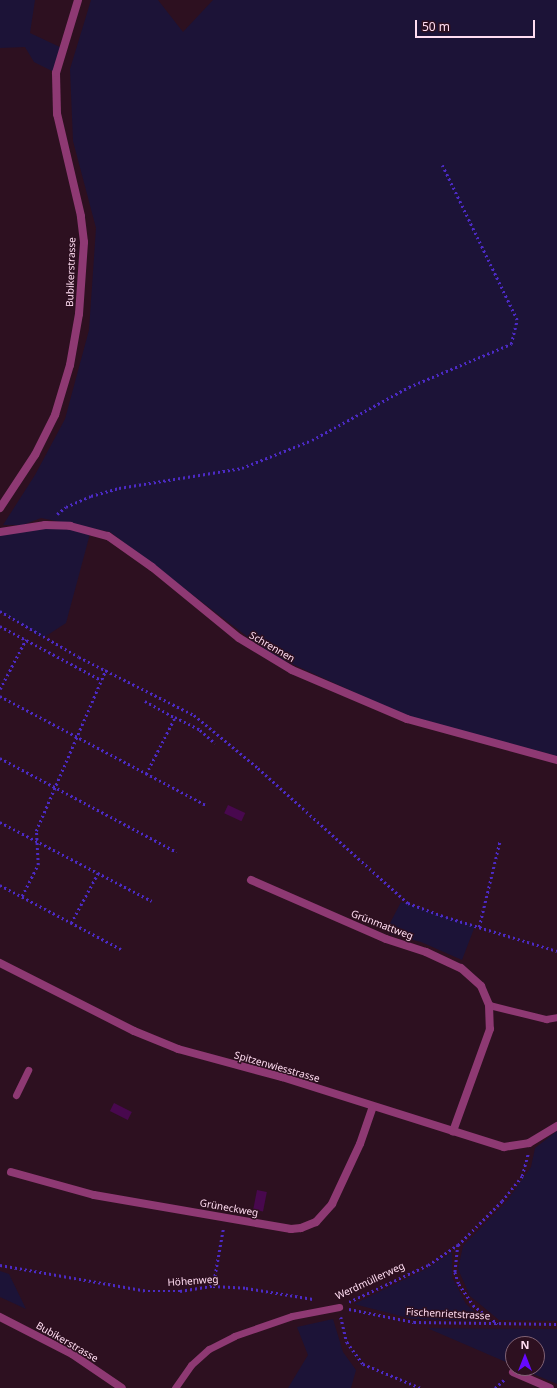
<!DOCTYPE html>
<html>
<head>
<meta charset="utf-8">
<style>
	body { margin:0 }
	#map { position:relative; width:557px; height:1388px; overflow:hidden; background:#2d1020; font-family:"Noto Sans",sans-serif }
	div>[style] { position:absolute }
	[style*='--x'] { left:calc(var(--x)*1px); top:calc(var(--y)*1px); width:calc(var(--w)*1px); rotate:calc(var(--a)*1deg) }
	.green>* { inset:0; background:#1c1337 }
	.water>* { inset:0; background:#48084e; transform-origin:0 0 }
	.path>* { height:2.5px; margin-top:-1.25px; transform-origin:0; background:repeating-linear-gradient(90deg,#4c2ac5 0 2px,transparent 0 5px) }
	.service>* { height:7px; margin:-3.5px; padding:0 3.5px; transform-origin:3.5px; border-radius:3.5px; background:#8e3973 }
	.minor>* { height:8px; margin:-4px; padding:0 4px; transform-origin:4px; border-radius:4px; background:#8e3973 }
	.tertiary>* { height:8px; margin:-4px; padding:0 4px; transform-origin:4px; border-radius:4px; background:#8e3973 }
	span { translate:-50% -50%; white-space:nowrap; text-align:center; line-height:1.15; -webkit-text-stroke:3px #2d1020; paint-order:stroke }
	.street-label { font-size:10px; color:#ffdcf1 }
	.north { position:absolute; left:505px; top:1336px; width:40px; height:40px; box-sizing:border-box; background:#2d1020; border:1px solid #816274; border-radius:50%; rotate:0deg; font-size:11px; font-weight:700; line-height:16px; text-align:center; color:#ffdcf1 }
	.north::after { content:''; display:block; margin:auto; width:14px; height:18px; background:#6608ff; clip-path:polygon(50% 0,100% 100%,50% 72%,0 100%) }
	.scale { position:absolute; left:415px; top:20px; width:120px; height:18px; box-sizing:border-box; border:2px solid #ffdcf1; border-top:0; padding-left:5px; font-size:12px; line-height:14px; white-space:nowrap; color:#ffdcf1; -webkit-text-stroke:3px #2d1020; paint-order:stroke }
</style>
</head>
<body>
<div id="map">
	<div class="green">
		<i style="clip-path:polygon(0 0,35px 0,30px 33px,62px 48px,56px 73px,34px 62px,25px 47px,0 48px)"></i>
		<i style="clip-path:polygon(91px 0,158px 0,183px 32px,213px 0,557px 0,557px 756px,409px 717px,270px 654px,110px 532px,41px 518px,23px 525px,3px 525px,35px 475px,65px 419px,89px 330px,96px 228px,73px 141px,70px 69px)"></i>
		<i style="clip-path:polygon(45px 525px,91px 530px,66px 623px,43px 638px,0 611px,0 532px)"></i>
		<i style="clip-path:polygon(401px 902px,475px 926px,462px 960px,421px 942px,390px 934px,387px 929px)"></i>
		<i style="clip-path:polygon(557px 1131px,557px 1321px,499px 1320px,470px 1296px,458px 1269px,463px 1246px,507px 1201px,531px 1167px,535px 1148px)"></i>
		<i style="clip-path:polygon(452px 1252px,452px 1277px,466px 1304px,485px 1321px,412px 1319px,354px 1304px,428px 1268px)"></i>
		<i style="clip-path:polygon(0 1271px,9px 1274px,26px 1309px,0 1297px)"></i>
		<i style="clip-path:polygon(333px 1319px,343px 1352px,356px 1370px,351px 1388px,288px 1388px,308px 1355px,297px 1327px)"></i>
		<i style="clip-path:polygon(427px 1328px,557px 1329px,557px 1384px,519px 1368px,537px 1368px,537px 1344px,513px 1344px,513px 1365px)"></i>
	</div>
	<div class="water">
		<i style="left:228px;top:805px;width:19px;height:9px;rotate:25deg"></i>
		<i style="left:114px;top:1103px;width:20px;height:9px;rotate:27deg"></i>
		<i style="left:257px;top:1190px;width:10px;height:20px;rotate:11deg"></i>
	</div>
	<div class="path">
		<i style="--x:57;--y:514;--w:11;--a:-38"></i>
		<i style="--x:66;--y:507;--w:27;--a:-24"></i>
		<i style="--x:91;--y:496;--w:29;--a:-16"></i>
		<i style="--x:119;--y:488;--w:125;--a:-9.2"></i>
		<i style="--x:242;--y:468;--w:75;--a:-21.8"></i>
		<i style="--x:312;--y:440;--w:111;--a:-28.7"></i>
		<i style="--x:409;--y:387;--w:111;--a:-22.9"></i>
		<i style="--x:511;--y:344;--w:25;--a:-76"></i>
		<i style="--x:517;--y:320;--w:172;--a:-115.8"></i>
		<i style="--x:0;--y:611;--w:91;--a:30.2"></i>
		<i style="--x:79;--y:657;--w:129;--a:26.8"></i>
		<i style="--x:194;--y:715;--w:83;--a:39.6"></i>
		<i style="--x:258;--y:768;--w:202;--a:42"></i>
		<i style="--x:408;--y:903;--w:40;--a:20.2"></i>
		<i style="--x:446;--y:917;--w:116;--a:17"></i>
		<i style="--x:0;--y:626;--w:115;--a:28.1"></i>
		<i style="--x:0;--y:689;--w:56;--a:-62.5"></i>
		<i style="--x:0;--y:696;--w:233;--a:27.9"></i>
		<i style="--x:145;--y:701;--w:33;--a:29"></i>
		<i style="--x:0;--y:758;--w:200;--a:28"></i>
		<i style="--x:146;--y:774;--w:64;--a:-63"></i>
		<i style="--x:175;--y:717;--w:28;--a:27"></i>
		<i style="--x:200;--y:730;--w:20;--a:41"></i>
		<i style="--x:0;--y:822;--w:171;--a:27.5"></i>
		<i style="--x:0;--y:885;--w:137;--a:27.9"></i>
		<i style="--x:22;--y:896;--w:35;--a:-63"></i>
		<i style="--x:38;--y:865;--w:34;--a:-93"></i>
		<i style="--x:36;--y:831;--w:176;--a:-66.6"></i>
		<i style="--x:71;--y:923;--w:57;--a:-61.6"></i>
		<i style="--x:479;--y:927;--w:89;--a:-76.4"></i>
		<i style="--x:458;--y:1245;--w:27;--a:96"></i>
		<i style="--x:455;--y:1272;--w:13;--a:72"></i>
		<i style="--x:459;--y:1284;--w:25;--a:56"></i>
		<i style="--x:473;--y:1305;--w:31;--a:37"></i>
		<i style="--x:0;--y:1265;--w:150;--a:10"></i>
		<i style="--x:148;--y:1291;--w:32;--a:0"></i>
		<i style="--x:180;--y:1291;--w:33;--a:-9"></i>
		<i style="--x:213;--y:1286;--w:33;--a:3"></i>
		<i style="--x:246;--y:1288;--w:68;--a:9.3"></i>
		<i style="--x:213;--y:1286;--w:58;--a:-80"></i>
		<i style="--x:349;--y:1302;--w:87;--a:-25.1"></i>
		<i style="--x:428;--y:1265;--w:36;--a:-34"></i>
		<i style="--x:458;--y:1245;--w:62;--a:-45"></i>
		<i style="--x:502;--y:1201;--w:32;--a:-51"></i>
		<i style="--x:522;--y:1176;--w:23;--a:-75"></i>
		<i style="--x:349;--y:1309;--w:66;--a:11.3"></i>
		<i style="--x:414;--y:1322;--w:143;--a:0.8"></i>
		<i style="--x:341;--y:1317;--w:26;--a:77"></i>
		<i style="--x:347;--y:1342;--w:27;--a:54"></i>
		<i style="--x:363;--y:1364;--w:63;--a:22.5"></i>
		<i style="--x:495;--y:1388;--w:13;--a:-42"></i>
	</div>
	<div class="service">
		<i style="--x:489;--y:1005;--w:59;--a:13.8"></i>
		<i style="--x:546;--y:1019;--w:11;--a:-10"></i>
		<i style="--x:16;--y:1095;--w:28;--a:-64"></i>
		<i style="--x:175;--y:1388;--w:28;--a:-55"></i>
		<i style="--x:191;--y:1365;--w:24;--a:-42"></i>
		<i style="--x:209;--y:1349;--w:28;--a:-27"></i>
		<i style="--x:234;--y:1336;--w:61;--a:-19"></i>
		<i style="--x:292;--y:1316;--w:48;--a:-10.8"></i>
	</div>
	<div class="minor">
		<i style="--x:0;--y:532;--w:46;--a:-8.8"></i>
		<i style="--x:45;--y:525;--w:25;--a:2"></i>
		<i style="--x:70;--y:526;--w:39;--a:15"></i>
		<i style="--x:108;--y:536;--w:54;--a:35.2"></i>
		<i style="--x:152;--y:567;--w:112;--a:39.2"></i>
		<i style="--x:239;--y:638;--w:62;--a:31.1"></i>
		<i style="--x:292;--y:670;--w:125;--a:23.1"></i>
		<i style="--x:407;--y:719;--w:156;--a:15.3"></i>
		<i style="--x:251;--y:880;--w:147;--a:23.6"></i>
		<i style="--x:386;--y:939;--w:42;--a:18"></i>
		<i style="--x:426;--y:952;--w:38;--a:25"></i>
		<i style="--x:461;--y:968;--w:27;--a:42"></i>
		<i style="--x:481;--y:986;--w:21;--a:67"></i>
		<i style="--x:489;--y:1005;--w:24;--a:88"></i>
		<i style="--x:490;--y:1029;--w:109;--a:109.9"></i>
		<i style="--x:0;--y:963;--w:150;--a:26.9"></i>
		<i style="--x:134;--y:1031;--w:48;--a:22.2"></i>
		<i style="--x:178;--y:1049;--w:108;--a:15.1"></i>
		<i style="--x:282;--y:1077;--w:233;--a:17.5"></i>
		<i style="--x:504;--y:1147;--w:25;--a:-9"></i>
		<i style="--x:529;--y:1143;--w:33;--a:-31"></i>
		<i style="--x:11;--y:1172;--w:86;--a:15.5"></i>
		<i style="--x:94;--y:1195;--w:200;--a:9.8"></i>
		<i style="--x:291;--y:1229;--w:10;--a:-6"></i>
		<i style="--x:301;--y:1228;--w:16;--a:-22"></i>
		<i style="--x:316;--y:1222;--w:24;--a:-48"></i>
		<i style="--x:332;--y:1204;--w:66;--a:-65"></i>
		<i style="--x:360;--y:1144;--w:39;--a:-71"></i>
		<i style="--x:513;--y:1372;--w:40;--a:23.4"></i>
	</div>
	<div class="tertiary">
		<i style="--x:0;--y:508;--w:64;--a:-56.6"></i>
		<i style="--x:35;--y:455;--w:45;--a:-63.4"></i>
		<i style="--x:55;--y:415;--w:52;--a:-73.3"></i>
		<i style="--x:70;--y:365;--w:52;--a:-80"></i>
		<i style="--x:79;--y:314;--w:72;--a:-86"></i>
		<i style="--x:84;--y:242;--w:26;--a:-97"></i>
		<i style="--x:81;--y:216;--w:105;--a:-103.2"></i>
		<i style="--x:57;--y:114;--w:41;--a:-91.4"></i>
		<i style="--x:56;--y:73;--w:76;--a:-73.2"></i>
		<i style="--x:0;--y:1317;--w:81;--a:27.2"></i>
		<i style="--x:72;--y:1354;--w:60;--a:34.2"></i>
	</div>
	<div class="street-label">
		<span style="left:71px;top:272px;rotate:-88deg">Bubikerstrasse</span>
		<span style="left:272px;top:647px;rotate:30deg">Schrennen</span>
		<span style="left:382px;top:925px;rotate:21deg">Grünmattweg</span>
		<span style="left:277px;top:1067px;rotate:16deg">Spitzenwiesstrasse</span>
		<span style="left:229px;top:1208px;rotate:10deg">Grüneckweg</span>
		<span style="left:193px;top:1281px;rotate:-4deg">Höhenweg</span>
		<span style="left:370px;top:1281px;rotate:-25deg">Werdmüllerweg</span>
		<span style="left:448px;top:1314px;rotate:3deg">Fischenrietstrasse</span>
		<span style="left:67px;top:1342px;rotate:30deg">Bubikerstrasse</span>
	</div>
	<div class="north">N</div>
	<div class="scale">50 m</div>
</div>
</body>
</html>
